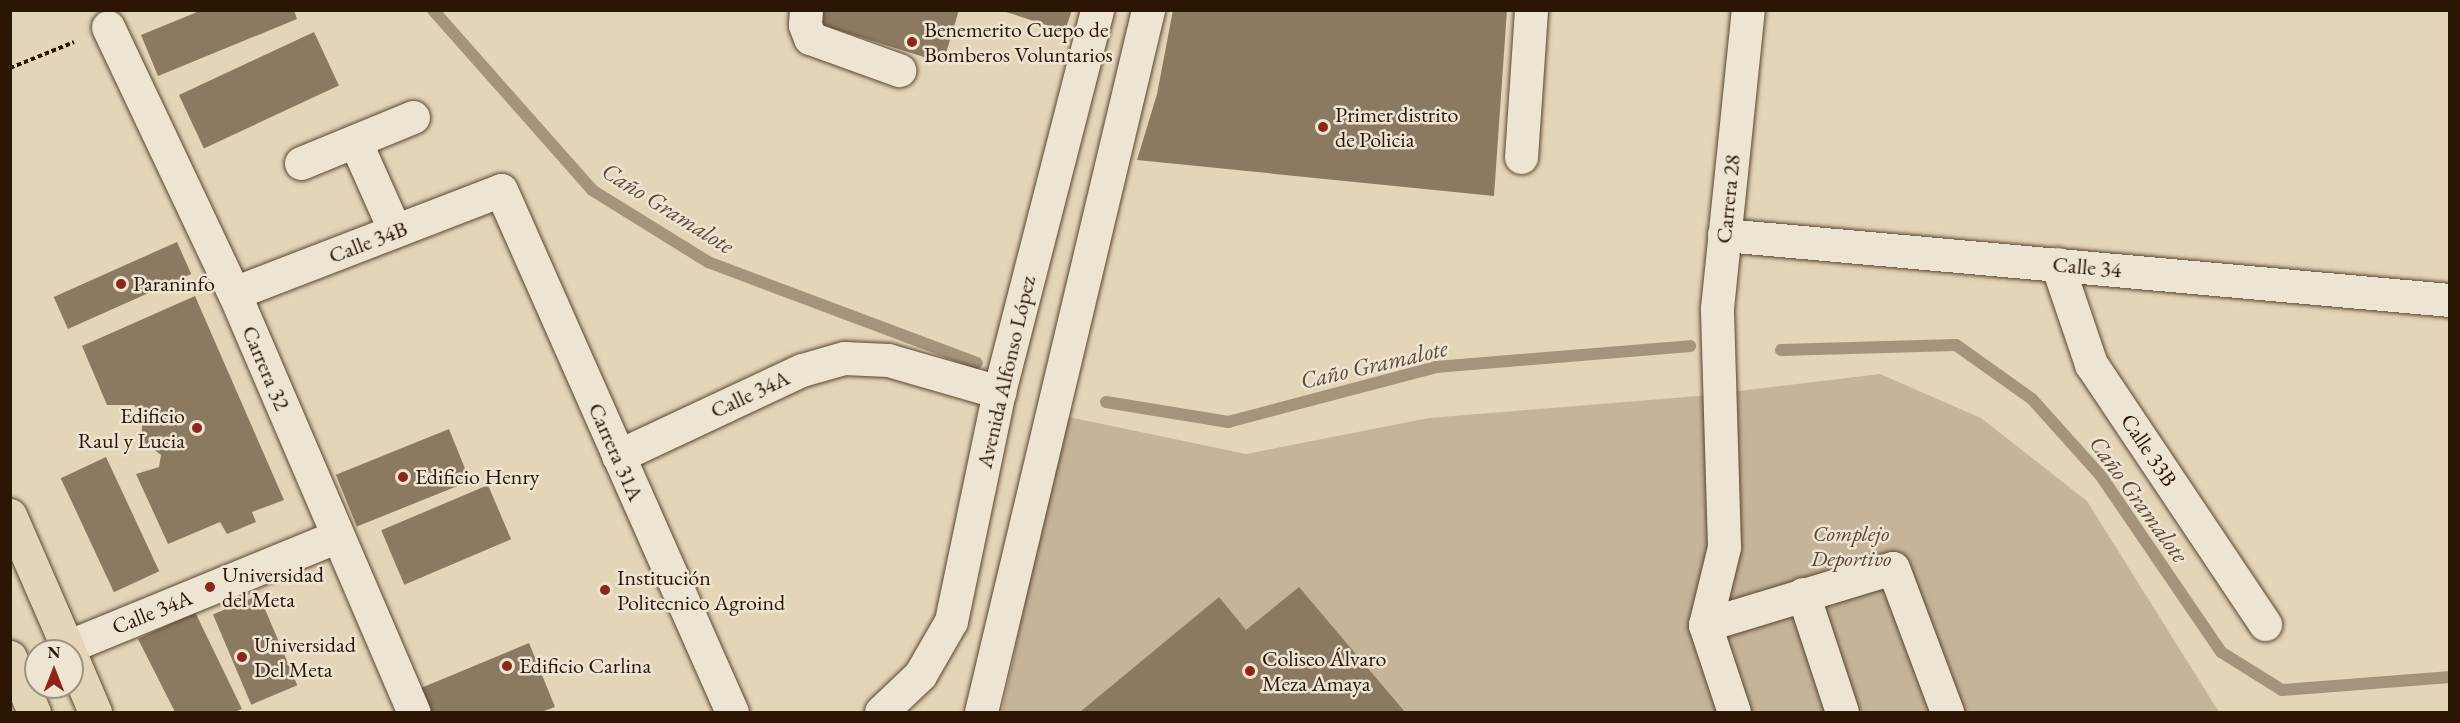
<!DOCTYPE html>
<html>
<head>
<meta charset="utf-8">
<style>
	body { margin:0 }
	#map { position:relative; width:2460px; height:723px; overflow:hidden; background:#e4d5b9; font-family:"EB Garamond",serif }
	div>[style] { position:absolute }
	[style*='--x'] { left:calc(var(--x)*1px); top:calc(var(--y)*1px); width:calc(var(--w)*1px); rotate:calc(var(--a)*1deg) }
	.green>* { inset:0; background:#c5b49a }
	.stream>* { height:12px; margin:-6px; padding:0 6px; transform-origin:6px; border-radius:6px; background:#a5947b }
	.building>* { inset:0; background:#8c7962; transform-origin:0 0 }
	.path>* { height:4px; margin-top:-2px; transform-origin:0; background:repeating-linear-gradient(90deg,#2c1503 0 4.5px,transparent 0 7.5px) }
	.roads { filter:drop-shadow(0 0 2px #5a4530) drop-shadow(0 0 2px #5a4530) }
	.minor>* { height:33px; margin:-16.5px; padding:0 16.5px; transform-origin:16.5px; border-radius:16.5px; background:#ede4d2 }
	.major>* { height:33px; margin:-16.5px; padding:0 16.5px; transform-origin:16.5px; border-radius:16.5px; background:#e4d5b9 }
	.dots>* { width:16px; height:16px; translate:-50% -50%; box-sizing:border-box; border:3px solid #ede4d2; border-radius:50% }
	span { translate:-50% -50%; white-space:nowrap; text-align:center; line-height:1.15; -webkit-text-stroke:5px #ede4d2; paint-order:stroke }
	.poi-label { font-size:22px; color:#2c1503 }
	.left { translate:0 -50%; text-align:left }
	.right { translate:-100% -50%; text-align:right }
	.street-label { font-size:22px; color:#2c1503 }
	.park-label { font-size:22px; color:#5a4530; font-style:italic }
	.water-label { font-size:24px; color:#5c4833; font-style:italic }
	.frame { position:absolute; inset:0; border:12px solid #2c1503; pointer-events:none }
	.north { position:absolute; left:24px; top:639px; width:60px; height:60px; box-sizing:border-box; background:#ede4d2; border:2px solid #a0917f; border-radius:50%; rotate:0deg; font-size:16px; font-weight:700; line-height:24px; text-align:center; color:#2c1503 }
	.north::after { content:''; display:block; margin:auto; width:21px; height:27px; background:#8f2418; clip-path:polygon(50% 0,100% 100%,50% 72%,0 100%) }
</style>
</head>
<body>
<div id="map">
	<div class="green">
		<i style="clip-path:polygon(1880px 374px,1981px 418px,2087px 501px,2219px 712px,1002px 712px,1064px 416px,1246px 454px,1429px 418px,1698px 396px)"></i>
	</div>
	<div class="stream">
		<i style="--x:433;--y:10;--w:240;--a:48.5"></i>
		<i style="--x:592;--y:190;--w:137;--a:31.8"></i>
		<i style="--x:708;--y:262;--w:287;--a:20.6"></i>
		<i style="--x:1781;--y:350;--w:175;--a:-1.6"></i>
		<i style="--x:1956;--y:345;--w:93;--a:35.4"></i>
		<i style="--x:2032;--y:399;--w:103;--a:48.1"></i>
		<i style="--x:2101;--y:476;--w:213;--a:55.7"></i>
		<i style="--x:2221;--y:652;--w:72;--a:31.9"></i>
		<i style="--x:2282;--y:690;--w:169;--a:-4.4"></i>
		<i style="--x:1106;--y:402;--w:124;--a:9.3"></i>
		<i style="--x:1228;--y:422;--w:215;--a:-14.8"></i>
		<i style="--x:1436;--y:367;--w:255;--a:-4.7"></i>
	</div>
	<div class="building">
		<i style="clip-path:polygon(202px 10px,294px 10px,297px 19px,158px 76px,141px 35px)"></i>
		<i style="clip-path:polygon(812px 10px,959px 10px,943px 63px,809px 21px)"></i>
		<i style="clip-path:polygon(1000px 10px,1072px 10px,1065px 31px)"></i>
		<i style="clip-path:polygon(1173px 10px,1507px 10px,1494px 196px,1137px 160px,1157px 94px)"></i>
		<i style="left:314px;top:32px;width:59px;height:149px;rotate:65deg"></i>
		<i style="left:177px;top:242px;width:35px;height:135px;rotate:66deg"></i>
		<i style="clip-path:polygon(195px 296px,284px 500px,252px 512px,256px 522px,227px 534px,220px 522px,168px 544px,136px 474px,159px 467px,161px 455px,141px 440px,143px 416px,134px 405px,107px 405px,82px 346px)"></i>
		<i style="left:449px;top:429px;width:56px;height:122px;rotate:68deg"></i>
		<i style="left:106px;top:457px;width:126px;height:50px;rotate:65deg"></i>
		<i style="left:488px;top:485px;width:59px;height:116px;rotate:67deg"></i>
		<i style="clip-path:polygon(1299px 587px,1405px 712px,1080px 712px,1219px 597px,1246px 630px)"></i>
		<i style="left:259px;top:595px;width:98px;height:50px;rotate:67deg"></i>
		<i style="clip-path:polygon(195px 612px,242px 709px,234px 712px,175px 712px,138px 639px)"></i>
		<i style="clip-path:polygon(529px 643px,555px 707px,541px 712px,431px 712px,421px 688px)"></i>
	</div>
	<div class="path">
		<i style="--x:10;--y:68;--w:69;--a:-22.1"></i>
	</div>
	<div class="roads">
		<div class="minor">
			<i style="--x:806;--y:10;--w:15;--a:94"></i>
			<i style="--x:805;--y:25;--w:14;--a:69"></i>
			<i style="--x:810;--y:38;--w:95;--a:19.8"></i>
			<i style="--x:108;--y:27;--w:294;--a:64.7"></i>
			<i style="--x:234;--y:293;--w:456;--a:66.8"></i>
			<i style="--x:355;--y:141;--w:98;--a:66"></i>
			<i style="--x:1521;--y:157;--w:147;--a:-86.1"></i>
			<i style="--x:301;--y:163;--w:121;--a:-22.3"></i>
			<i style="--x:1724;--y:235;--w:729;--a:5.12"></i>
			<i style="--x:2057;--y:264;--w:106;--a:71.2"></i>
			<i style="--x:2091;--y:364;--w:313;--a:56.2"></i>
			<i style="--x:234;--y:293;--w:286;--a:-21.1"></i>
			<i style="--x:501;--y:190;--w:571;--a:66.13"></i>
			<i style="--x:618;--y:456;--w:203;--a:-25.1"></i>
			<i style="--x:802;--y:370;--w:44;--a:-15.9"></i>
			<i style="--x:844;--y:358;--w:44;--a:2.6"></i>
			<i style="--x:888;--y:360;--w:116;--a:16.1"></i>
			<i style="--x:1803;--y:594;--w:124;--a:71.7"></i>
			<i style="--x:1705;--y:625;--w:196;--a:-16.9"></i>
			<i style="--x:1893;--y:568;--w:154;--a:69.4"></i>
			<i style="--x:67;--y:647;--w:292;--a:-22.3"></i>
			<i style="--x:881;--y:712;--w:54;--a:-43.5"></i>
			<i style="--x:920;--y:675;--w:62;--a:-60.1"></i>
			<i style="--x:951;--y:621;--w:234;--a:-78.2"></i>
			<i style="--x:999;--y:392;--w:394;--a:-75.6"></i>
			<i style="--x:981;--y:712;--w:722;--a:-76.62"></i>
			<i style="--x:1734;--y:712;--w:92;--a:-108.4"></i>
			<i style="--x:1705;--y:625;--w:80;--a:-76.3"></i>
			<i style="--x:1724;--y:547;--w:239;--a:-91.7"></i>
			<i style="--x:1717;--y:308;--w:300;--a:-84.1"></i>
		</div>
		<div class="major">
			<i style="--x:10;--y:515;--w:148;--a:66.5"></i>
			<i style="--x:10;--y:657;--w:60;--a:66.4"></i>
			<i style="--x:72;--y:658;--w:59;--a:66.9"></i>
		</div>
	</div>
	<div class="dots">
		<i style="left:912px;top:42px;background:#8f2418"></i>
		<i style="left:1323px;top:127px;background:#8f2418"></i>
		<i style="left:121px;top:284px;background:#8f2418"></i>
		<i style="left:197px;top:428px;background:#8f2418"></i>
		<i style="left:403px;top:477px;background:#8f2418"></i>
		<i style="left:210px;top:587px;background:#8f2418"></i>
		<i style="left:605px;top:590px;background:#8f2418"></i>
		<i style="left:242px;top:657px;background:#8f2418"></i>
		<i style="left:507px;top:666px;background:#8f2418"></i>
		<i style="left:1250px;top:671px;background:#8f2418"></i>
	</div>
	<div class="poi-label">
		<span class="left" style="left:924px;top:42px">Benemerito Cuepo de<br>Bomberos Voluntarios</span>
		<span class="left" style="left:1335px;top:127px">Primer distrito<br>de Policia</span>
		<span class="left" style="left:133px;top:284px">Paraninfo</span>
		<span class="right" style="left:185px;top:428px">Edificio<br>Raul y Lucia</span>
		<span class="left" style="left:415px;top:477px">Edificio Henry</span>
		<span class="left" style="left:222px;top:587px">Universidad<br>del Meta</span>
		<span class="left" style="left:617px;top:590px">Institución<br>Politecnico Agroind</span>
		<span class="left" style="left:254px;top:657px">Universidad<br>Del Meta</span>
		<span class="left" style="left:1262px;top:671px">Coliseo Álvaro<br>Meza Amaya</span>
		<span class="left" style="left:519px;top:666px">Edificio Carlina</span>
	</div>
	<div class="street-label">
		<span style="left:1728px;top:199px;rotate:-84deg">Carrera 28</span>
		<span style="left:368px;top:242px;rotate:-21deg">Calle 34B</span>
		<span style="left:2087px;top:267px;rotate:5deg">Calle 34</span>
		<span style="left:266px;top:368px;rotate:67deg">Carrera 32</span>
		<span style="left:1006px;top:372px;rotate:-77deg">Avenida Alfonso López</span>
		<span style="left:750px;top:394px;rotate:-25deg">Calle 34A</span>
		<span style="left:2149px;top:450px;rotate:56deg">Calle 33B</span>
		<span style="left:616px;top:452px;rotate:66deg">Carrera 31A</span>
		<span style="left:152px;top:612px;rotate:-22deg">Calle 34A</span>
	</div>
	<div class="park-label">
		<span style="left:1851px;top:546px">Complejo<br>Deportivo</span>
	</div>
	<div class="water-label">
		<span style="left:668px;top:208px;rotate:32deg">Caño Gramalote</span>
		<span style="left:1374px;top:364px;rotate:-13deg">Caño Gramalote</span>
		<span style="left:2139px;top:499px;rotate:54deg">Caño Gramalote</span>
	</div>
	<div class="frame"></div>
	<div class="north">N</div>
</div>
</body>
</html>
